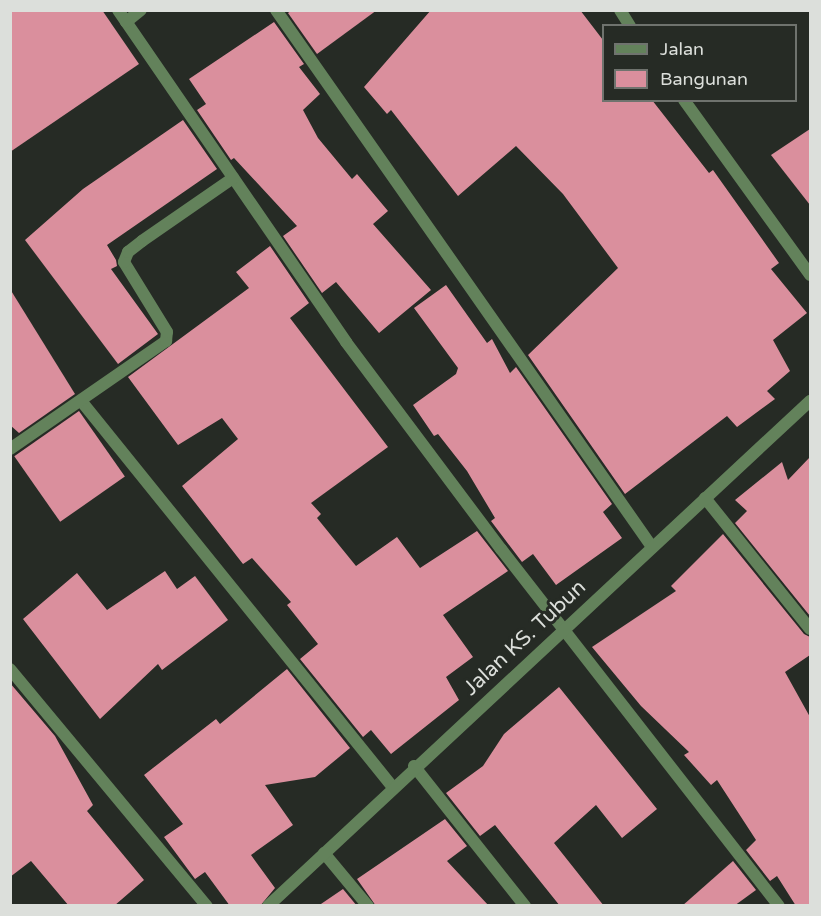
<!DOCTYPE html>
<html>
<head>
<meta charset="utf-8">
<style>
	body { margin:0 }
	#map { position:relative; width:821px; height:916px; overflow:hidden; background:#262b25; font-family:"Varela Round",sans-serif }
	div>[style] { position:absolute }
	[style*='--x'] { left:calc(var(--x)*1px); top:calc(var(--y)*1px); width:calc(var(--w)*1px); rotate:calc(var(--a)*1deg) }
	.building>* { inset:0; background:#da8f9d; transform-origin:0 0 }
	.minor>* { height:12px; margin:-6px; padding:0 6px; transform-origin:6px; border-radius:6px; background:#63825b }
	.tertiary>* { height:12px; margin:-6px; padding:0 6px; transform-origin:6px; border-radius:6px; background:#63825b }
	span { translate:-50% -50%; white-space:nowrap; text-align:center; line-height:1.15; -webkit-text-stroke:6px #262b25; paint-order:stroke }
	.street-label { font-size:21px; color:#dcdfdb }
	.frame { position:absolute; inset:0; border:12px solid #dcdfdb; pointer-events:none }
	.legend { position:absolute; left:602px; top:24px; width:195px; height:78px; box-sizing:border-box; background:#262b25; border:2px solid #6f736e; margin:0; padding:8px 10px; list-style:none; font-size:18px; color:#dcdfdb }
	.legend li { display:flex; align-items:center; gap:12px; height:30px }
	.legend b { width:30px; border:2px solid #6f736e }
</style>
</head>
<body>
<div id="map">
	<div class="building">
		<i style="clip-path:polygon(10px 10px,102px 10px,139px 64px,10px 152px)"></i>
		<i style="clip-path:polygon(292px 10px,377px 10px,317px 54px,288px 13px)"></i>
		<i style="clip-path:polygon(431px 10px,580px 10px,603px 40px,603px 100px,652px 100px,709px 173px,713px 170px,779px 263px,771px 269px,807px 313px,773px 340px,790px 371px,767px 391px,775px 399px,737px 427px,727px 416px,625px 494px,528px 355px,618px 268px,563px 194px,516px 146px,458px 196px,391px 110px,387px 114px,364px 87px)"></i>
		<i style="clip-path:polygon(274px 22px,304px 64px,299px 67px,320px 94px,303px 110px,318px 138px,352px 179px,357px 174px,388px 211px,373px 224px,431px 290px,379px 333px,336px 282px,322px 293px,283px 236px,297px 226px,234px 158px,231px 160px,197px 110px,206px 104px,189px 79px)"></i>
		<i style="clip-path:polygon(183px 120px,217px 169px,107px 245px,116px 260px,117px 266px,111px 269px,158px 334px,118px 364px,25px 240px,83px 189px)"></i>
		<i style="clip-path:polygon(810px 129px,810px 205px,771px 155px)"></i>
		<i style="clip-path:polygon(270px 246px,309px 303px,290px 318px,388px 447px,311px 503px,321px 514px,317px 518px,356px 566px,397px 537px,420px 568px,477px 531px,508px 571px,443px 615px,473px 657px,446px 677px,459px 700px,391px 754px,371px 730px,363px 737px,300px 659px,318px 644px,287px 605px,291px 602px,252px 558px,243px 564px,182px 486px,238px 439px,222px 418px,178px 445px,128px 377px,249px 288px,236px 272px)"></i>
		<i style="clip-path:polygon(446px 285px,487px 343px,492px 339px,510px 373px,516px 367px,612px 504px,603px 512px,622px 538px,556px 585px,533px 554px,522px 562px,491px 521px,495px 518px,467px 471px,438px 434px,434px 436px,413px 405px,456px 374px,458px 368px,414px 308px)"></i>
		<i style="clip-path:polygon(10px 289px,75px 394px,19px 433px,10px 425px)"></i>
		<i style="left:79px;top:411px;width:80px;height:79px;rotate:55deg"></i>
		<i style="clip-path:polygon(810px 457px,810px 616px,735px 523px,747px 511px,735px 500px,782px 462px,788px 480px)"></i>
		<i style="clip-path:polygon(723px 534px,804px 634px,810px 637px,810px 655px,785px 672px,810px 717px,810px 906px,796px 906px,777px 876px,770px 881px,746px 850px,756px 840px,717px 780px,711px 785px,684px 755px,689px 752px,641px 706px,592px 647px,676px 591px,671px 586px)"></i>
		<i style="clip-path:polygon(165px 571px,177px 589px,195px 576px,228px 620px,162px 670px,158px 664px,100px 719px,23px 619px,77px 573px,107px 610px)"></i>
		<i style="clip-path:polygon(287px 669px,350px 748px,315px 777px,265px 785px,293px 825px,251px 855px,275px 888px,260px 906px,230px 906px,205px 872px,195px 879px,164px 837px,183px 824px,144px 775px,216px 719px,220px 724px)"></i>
		<i style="clip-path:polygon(10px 683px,55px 736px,93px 805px,87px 811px,144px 880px,114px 906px,69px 906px,31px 861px,10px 877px)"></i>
		<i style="clip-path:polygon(559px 687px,657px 809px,622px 838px,596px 805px,554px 843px,604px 906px,560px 906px,495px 825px,480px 836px,446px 793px,483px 766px,504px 734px)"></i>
		<i style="clip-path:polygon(445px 819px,467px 846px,447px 861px,489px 906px,376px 906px,357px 879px)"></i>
		<i style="clip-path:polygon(733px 861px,756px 890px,734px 906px,682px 906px)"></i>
		<i style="clip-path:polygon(343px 889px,357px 906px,318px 906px)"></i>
	</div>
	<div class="minor">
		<i style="--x:118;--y:10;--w:403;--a:55.5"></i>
		<i style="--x:346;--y:342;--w:259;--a:53.2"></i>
		<i style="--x:501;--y:549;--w:452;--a:52.1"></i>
		<i style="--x:276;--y:10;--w:656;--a:55"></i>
		<i style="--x:620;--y:10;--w:19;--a:58"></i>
		<i style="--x:126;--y:22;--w:19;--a:-39"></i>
		<i style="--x:684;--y:100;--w:216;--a:54.2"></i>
		<i style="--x:82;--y:402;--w:494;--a:51.1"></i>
		<i style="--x:10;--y:449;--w:190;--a:-34.7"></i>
		<i style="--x:166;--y:341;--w:9;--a:-84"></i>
		<i style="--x:167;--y:332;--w:82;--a:-121.6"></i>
		<i style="--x:124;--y:262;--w:11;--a:-68"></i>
		<i style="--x:128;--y:252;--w:18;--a:-38"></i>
		<i style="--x:142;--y:241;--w:111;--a:-34.7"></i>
		<i style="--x:705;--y:498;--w:168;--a:51.3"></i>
		<i style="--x:10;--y:669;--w:308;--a:50.3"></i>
		<i style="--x:414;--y:766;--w:179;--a:51.6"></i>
		<i style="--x:324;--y:853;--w:69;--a:50.3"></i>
	</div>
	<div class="tertiary">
		<i style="--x:268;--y:906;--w:741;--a:-42.98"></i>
	</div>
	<div class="street-label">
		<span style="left:525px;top:638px;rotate:-43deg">Jalan KS. Tubun</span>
	</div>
	<div class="frame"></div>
	<ul class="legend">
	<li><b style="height:8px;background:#63825b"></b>Jalan</li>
	<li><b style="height:16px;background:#da8f9d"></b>Bangunan</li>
	</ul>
</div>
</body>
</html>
